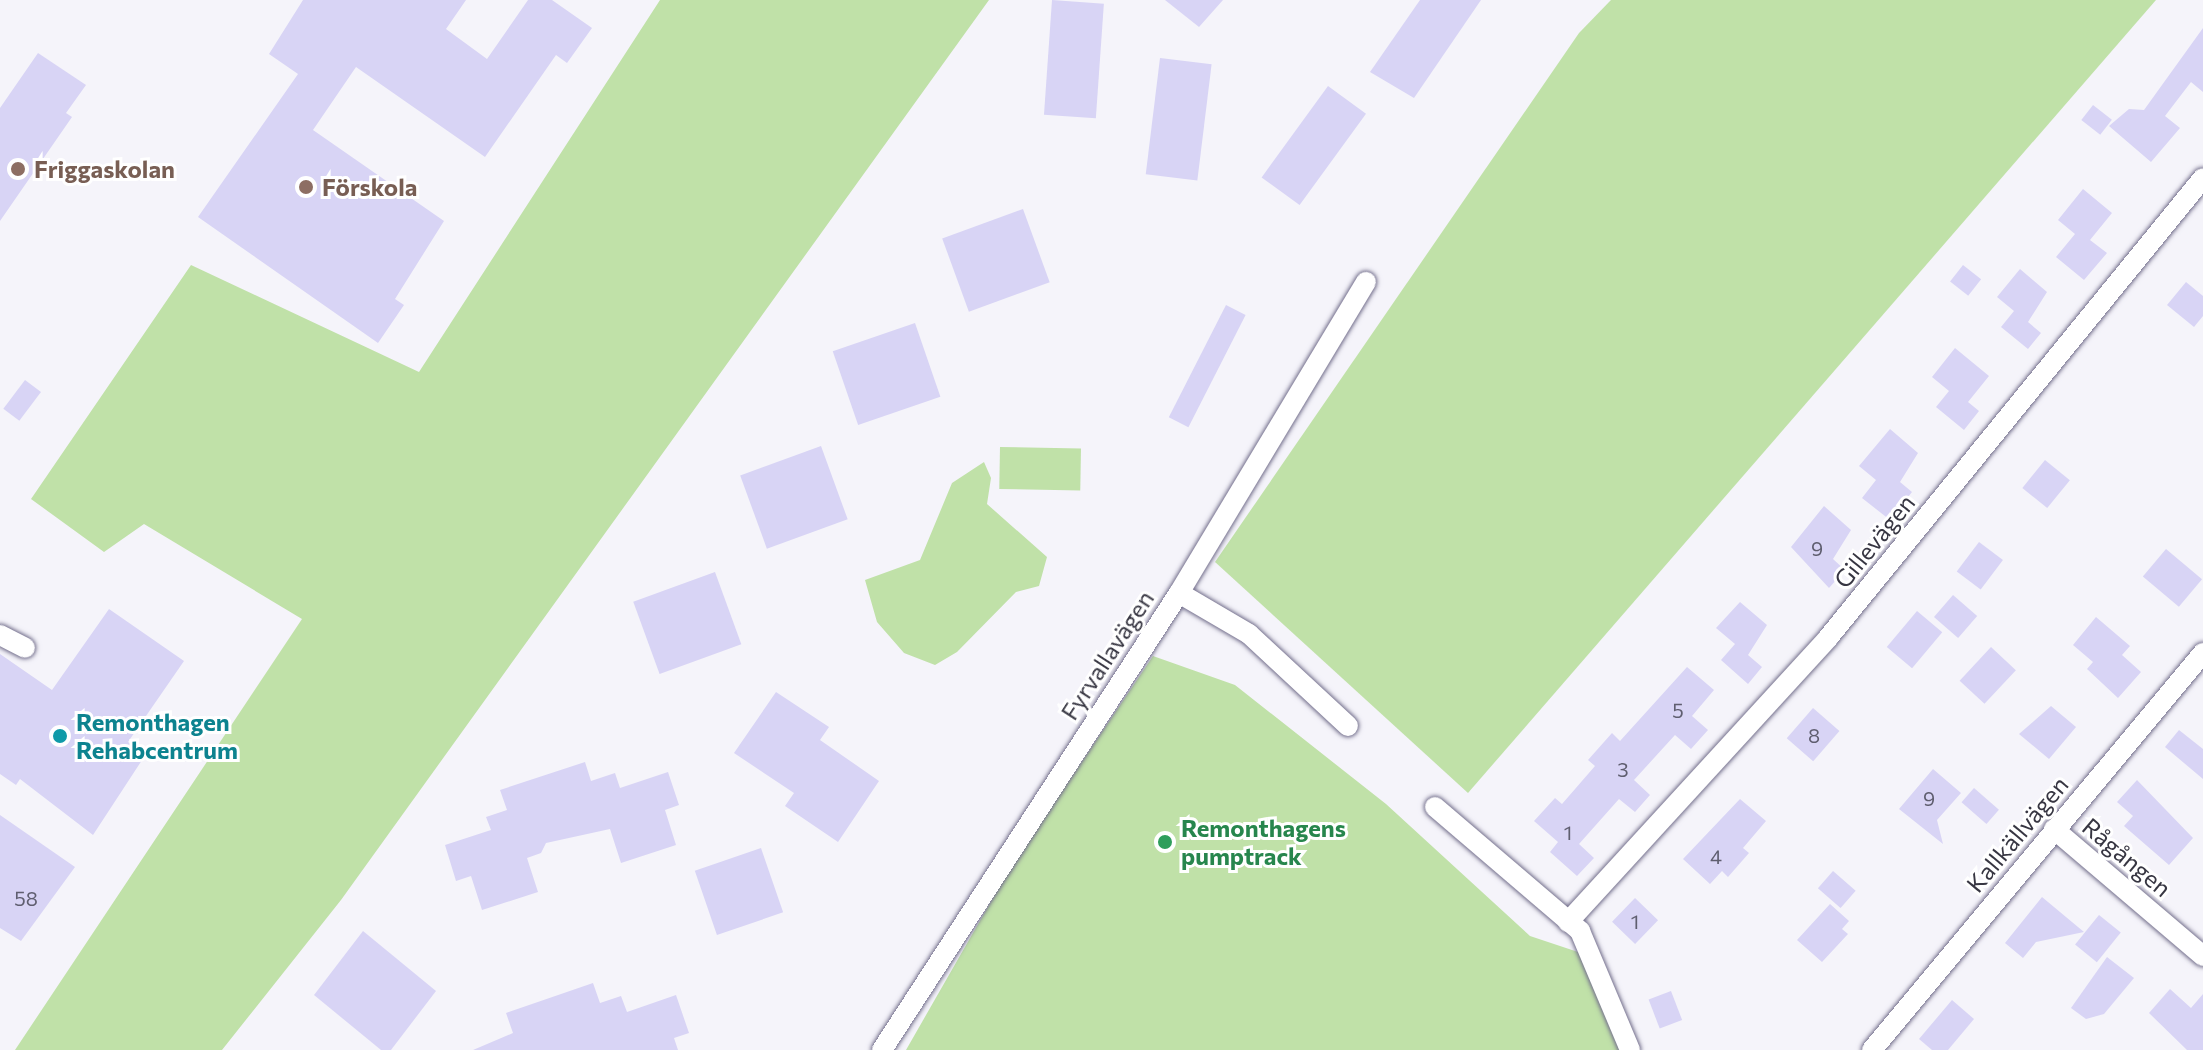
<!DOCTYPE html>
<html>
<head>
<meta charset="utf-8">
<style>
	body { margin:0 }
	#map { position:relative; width:2203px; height:1050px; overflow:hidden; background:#f5f4fa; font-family:Commissioner,sans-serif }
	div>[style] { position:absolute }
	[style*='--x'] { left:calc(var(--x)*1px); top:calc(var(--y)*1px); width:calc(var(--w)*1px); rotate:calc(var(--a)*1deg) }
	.green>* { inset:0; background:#c0e1a8; transform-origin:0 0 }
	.building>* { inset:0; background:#d8d4f5; transform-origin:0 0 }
	.roads { filter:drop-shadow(0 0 2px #736f8c) drop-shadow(0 0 2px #736f8c) }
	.street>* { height:20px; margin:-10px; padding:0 10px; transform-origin:10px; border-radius:10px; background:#fff }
	.dots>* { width:22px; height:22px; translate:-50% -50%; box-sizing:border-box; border:4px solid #fff; border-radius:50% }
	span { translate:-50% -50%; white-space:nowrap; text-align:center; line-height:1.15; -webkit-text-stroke:6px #fff; paint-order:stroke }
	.number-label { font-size:20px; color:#5f5e6f }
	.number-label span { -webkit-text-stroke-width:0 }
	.education-label { font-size:24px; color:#785e54; font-weight:700 }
	.left { translate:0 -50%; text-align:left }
	.street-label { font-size:24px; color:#373642 }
	.culture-label { font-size:24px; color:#0d838f; font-weight:700 }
	.leisure-label { font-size:24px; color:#27864d; font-weight:700 }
</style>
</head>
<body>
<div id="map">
	<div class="green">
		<i style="clip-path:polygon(660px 0,989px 0,341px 900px,222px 1050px,15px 1050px,302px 619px,144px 524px,104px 552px,31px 499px,191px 265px,419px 372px)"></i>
		<i style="clip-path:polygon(1611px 0,2156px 0,1468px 793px,1215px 562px,1579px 33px)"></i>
		<i style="left:1000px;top:447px;width:81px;height:42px;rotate:1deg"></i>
		<i style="clip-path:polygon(984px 462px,991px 478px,987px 504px,1047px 557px,1039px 586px,1016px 592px,957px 652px,935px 665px,904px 653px,877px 622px,865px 580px,920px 560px,952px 483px)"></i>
		<i style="clip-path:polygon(1153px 656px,1235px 685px,1386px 804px,1530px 936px,1590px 956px,1621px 1050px,906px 1050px,1009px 870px)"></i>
	</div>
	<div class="building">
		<i style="clip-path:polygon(303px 0,466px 0,446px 29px,487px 59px,528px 0,552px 0,592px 28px,567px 63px,556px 55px,485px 157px,356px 67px,313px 130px,444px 221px,395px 299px,404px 305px,378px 343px,198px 217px,298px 74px,269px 54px)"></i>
		<i style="left:1052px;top:0;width:52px;height:115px;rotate:4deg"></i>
		<i style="clip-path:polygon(1165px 0,1223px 0,1199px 27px)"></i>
		<i style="clip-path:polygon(1420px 0,1481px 0,1414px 98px,1370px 72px)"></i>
		<i style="clip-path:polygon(2203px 28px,2203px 92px,2191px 82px,2165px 116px,2180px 128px,2151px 162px,2109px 126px,2129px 109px,2144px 110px)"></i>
		<i style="clip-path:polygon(38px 53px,86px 85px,66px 113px,72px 117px,0 221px,0 108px)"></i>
		<i style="left:1160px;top:58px;width:52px;height:117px;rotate:7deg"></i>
		<i style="left:1328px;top:86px;width:47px;height:113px;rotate:36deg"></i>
		<i style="left:2093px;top:105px;width:24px;height:19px;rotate:38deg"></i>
		<i style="clip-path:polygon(2083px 189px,2112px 213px,2090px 240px,2107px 253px,2084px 280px,2056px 257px,2075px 234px,2058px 220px)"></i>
		<i style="left:1023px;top:209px;width:78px;height:86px;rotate:70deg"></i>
		<i style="left:1963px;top:265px;width:23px;height:21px;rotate:38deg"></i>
		<i style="clip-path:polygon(2020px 269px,2047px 292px,2028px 322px,2041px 333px,2028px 349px,2001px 327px,2014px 311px,1997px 297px)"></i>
		<i style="clip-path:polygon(2186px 282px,2203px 296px,2203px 316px,2194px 327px,2167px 305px)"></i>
		<i style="left:1226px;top:305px;width:22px;height:126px;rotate:27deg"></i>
		<i style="left:915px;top:323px;width:78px;height:87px;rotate:71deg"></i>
		<i style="clip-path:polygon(1955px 348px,1989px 376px,1968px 402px,1979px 411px,1964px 430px,1936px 407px,1949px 391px,1932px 377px)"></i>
		<i style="left:25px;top:380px;width:20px;height:36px;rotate:37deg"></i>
		<i style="clip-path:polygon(1890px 429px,1918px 453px,1900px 482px,1912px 492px,1890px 520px,1862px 498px,1876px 480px,1859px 466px)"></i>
		<i style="left:821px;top:446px;width:78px;height:86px;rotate:70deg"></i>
		<i style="left:2045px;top:460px;width:32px;height:36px;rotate:39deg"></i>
		<i style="clip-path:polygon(1824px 506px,1851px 530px,1833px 559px,1845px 570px,1829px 588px,1791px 547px)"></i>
		<i style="left:1979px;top:542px;width:30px;height:37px;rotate:37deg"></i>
		<i style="left:2166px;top:549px;width:47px;height:36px;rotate:40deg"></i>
		<i style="left:715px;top:572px;width:77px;height:87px;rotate:70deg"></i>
		<i style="left:1953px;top:595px;width:32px;height:29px;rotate:41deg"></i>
		<i style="clip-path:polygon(1740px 602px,1767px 625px,1748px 655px,1762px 667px,1748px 684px,1721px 660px,1735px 644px,1716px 628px)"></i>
		<i style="clip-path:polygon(109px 609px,184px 661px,128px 742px,146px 754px,93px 835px,20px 779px,16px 785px,0 774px,0 654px,52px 690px)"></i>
		<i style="left:1917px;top:611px;width:33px;height:47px;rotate:40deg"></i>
		<i style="clip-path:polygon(2096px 617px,2130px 646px,2122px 655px,2141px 672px,2118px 698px,2087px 669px,2093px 662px,2073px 645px)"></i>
		<i style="left:1991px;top:647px;width:34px;height:46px;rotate:43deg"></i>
		<i style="clip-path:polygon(1687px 667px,1714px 690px,1692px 716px,1708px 730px,1691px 749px,1675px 735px,1634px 780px,1650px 795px,1635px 812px,1619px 799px,1579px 844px,1594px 858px,1577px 876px,1550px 852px,1558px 842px,1534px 821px,1555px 798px,1562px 804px,1595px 766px,1588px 760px,1612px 733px,1620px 741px)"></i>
		<i style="clip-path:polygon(776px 692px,829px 727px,820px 740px,879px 781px,838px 842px,785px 806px,794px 793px,734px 753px)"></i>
		<i style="clip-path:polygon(2051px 706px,2076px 727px,2049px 759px,2019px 734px)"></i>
		<i style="left:1813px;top:708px;width:35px;height:40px;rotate:41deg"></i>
		<i style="clip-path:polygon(2179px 730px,2203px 749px,2203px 779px,2165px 747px)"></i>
		<i style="clip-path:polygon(585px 762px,591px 781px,615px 773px,620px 788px,668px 772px,679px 805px,665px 810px,676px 845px,621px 863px,610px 829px,546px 843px,541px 853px,527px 858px,538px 892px,482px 910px,471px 876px,456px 881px,445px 845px,491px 830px,486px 817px,507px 810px,500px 790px)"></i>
		<i style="clip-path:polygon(1933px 769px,1961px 793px,1937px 820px,1943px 844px,1899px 809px)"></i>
		<i style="clip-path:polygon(2137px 780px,2193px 838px,2169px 865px,2124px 826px,2133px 816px,2117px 802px)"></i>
		<i style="left:1974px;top:788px;width:33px;height:19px;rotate:41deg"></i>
		<i style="clip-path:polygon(1740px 799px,1766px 821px,1743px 848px,1749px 853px,1728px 877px,1722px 871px,1710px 884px,1683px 859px)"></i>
		<i style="clip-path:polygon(0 815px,75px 867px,21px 941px,0 928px)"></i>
		<i style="left:761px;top:848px;width:68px;height:70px;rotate:71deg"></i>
		<i style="left:1833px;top:871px;width:30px;height:23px;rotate:41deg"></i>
		<i style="clip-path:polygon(2042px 897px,2084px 932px,2036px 942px,2023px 958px,2005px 943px)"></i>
		<i style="left:1635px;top:898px;width:32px;height:33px;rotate:44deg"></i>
		<i style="clip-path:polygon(1830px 904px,1849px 921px,1842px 929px,1848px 934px,1822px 962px,1797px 940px)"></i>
		<i style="left:2099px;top:915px;width:28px;height:38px;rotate:39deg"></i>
		<i style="clip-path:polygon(363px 931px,436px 991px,391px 1050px,381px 1050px,314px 995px)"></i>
		<i style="clip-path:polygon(2107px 957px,2134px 978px,2104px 1014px,2086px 1019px,2071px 1008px)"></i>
		<i style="clip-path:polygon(593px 983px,600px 1003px,621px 996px,627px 1012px,676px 995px,689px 1033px,674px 1038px,678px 1050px,473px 1050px,513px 1033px,506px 1013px)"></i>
		<i style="clip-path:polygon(2170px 989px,2191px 1008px,2203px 994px,2203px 1050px,2187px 1050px,2149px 1013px)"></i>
		<i style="left:1671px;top:991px;width:31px;height:24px;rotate:69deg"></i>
		<i style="clip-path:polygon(1952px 1000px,1974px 1019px,1948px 1050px,1932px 1050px,1919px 1039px)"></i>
	</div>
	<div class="roads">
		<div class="street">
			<i style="--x:1179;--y:593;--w:81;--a:30.4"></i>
			<i style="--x:1249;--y:634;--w:135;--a:42.9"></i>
			<i style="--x:0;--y:635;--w:28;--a:27"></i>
			<i style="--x:1435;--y:807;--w:191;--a:40.5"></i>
			<i style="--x:1580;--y:931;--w:129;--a:67.2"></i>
			<i style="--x:2054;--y:829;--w:196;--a:40.4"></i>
			<i style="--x:1568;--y:922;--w:385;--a:-47.5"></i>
			<i style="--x:1828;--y:638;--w:593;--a:-50.81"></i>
			<i style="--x:882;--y:1050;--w:545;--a:-56.98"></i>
			<i style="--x:1179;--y:593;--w:363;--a:-59"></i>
			<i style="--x:1872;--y:1050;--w:517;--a:-50.18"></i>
		</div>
	</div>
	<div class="dots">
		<i style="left:18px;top:169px;background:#8d6e63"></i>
		<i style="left:306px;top:187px;background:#8d6e63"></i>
		<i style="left:60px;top:736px;background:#0f9aa8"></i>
		<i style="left:1165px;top:842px;background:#2e9e5b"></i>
	</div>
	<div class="number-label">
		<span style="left:1817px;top:548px">9</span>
		<span style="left:1678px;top:710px">5</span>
		<span style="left:1814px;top:735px">8</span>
		<span style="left:1623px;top:769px">3</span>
		<span style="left:1929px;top:798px">9</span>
		<span style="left:1568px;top:832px">1</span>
		<span style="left:1716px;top:856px">4</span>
		<span style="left:26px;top:898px">58</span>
		<span style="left:1635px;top:921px">1</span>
	</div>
	<div class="education-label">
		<span class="left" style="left:34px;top:169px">Friggaskolan</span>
		<span class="left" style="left:322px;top:187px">Förskola</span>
	</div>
	<div class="street-label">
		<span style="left:1874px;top:541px;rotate:-51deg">Gillevägen</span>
		<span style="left:1107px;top:655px;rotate:-57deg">Fyrvallavägen</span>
		<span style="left:2017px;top:834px;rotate:-50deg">Kallkällvägen</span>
		<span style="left:2127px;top:857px;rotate:40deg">Rågången</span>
	</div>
	<div class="culture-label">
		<span class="left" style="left:76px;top:736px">Remonthagen<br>Rehabcentrum</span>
	</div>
	<div class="leisure-label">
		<span class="left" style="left:1181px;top:842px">Remonthagens<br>pumptrack</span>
	</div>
</div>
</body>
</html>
